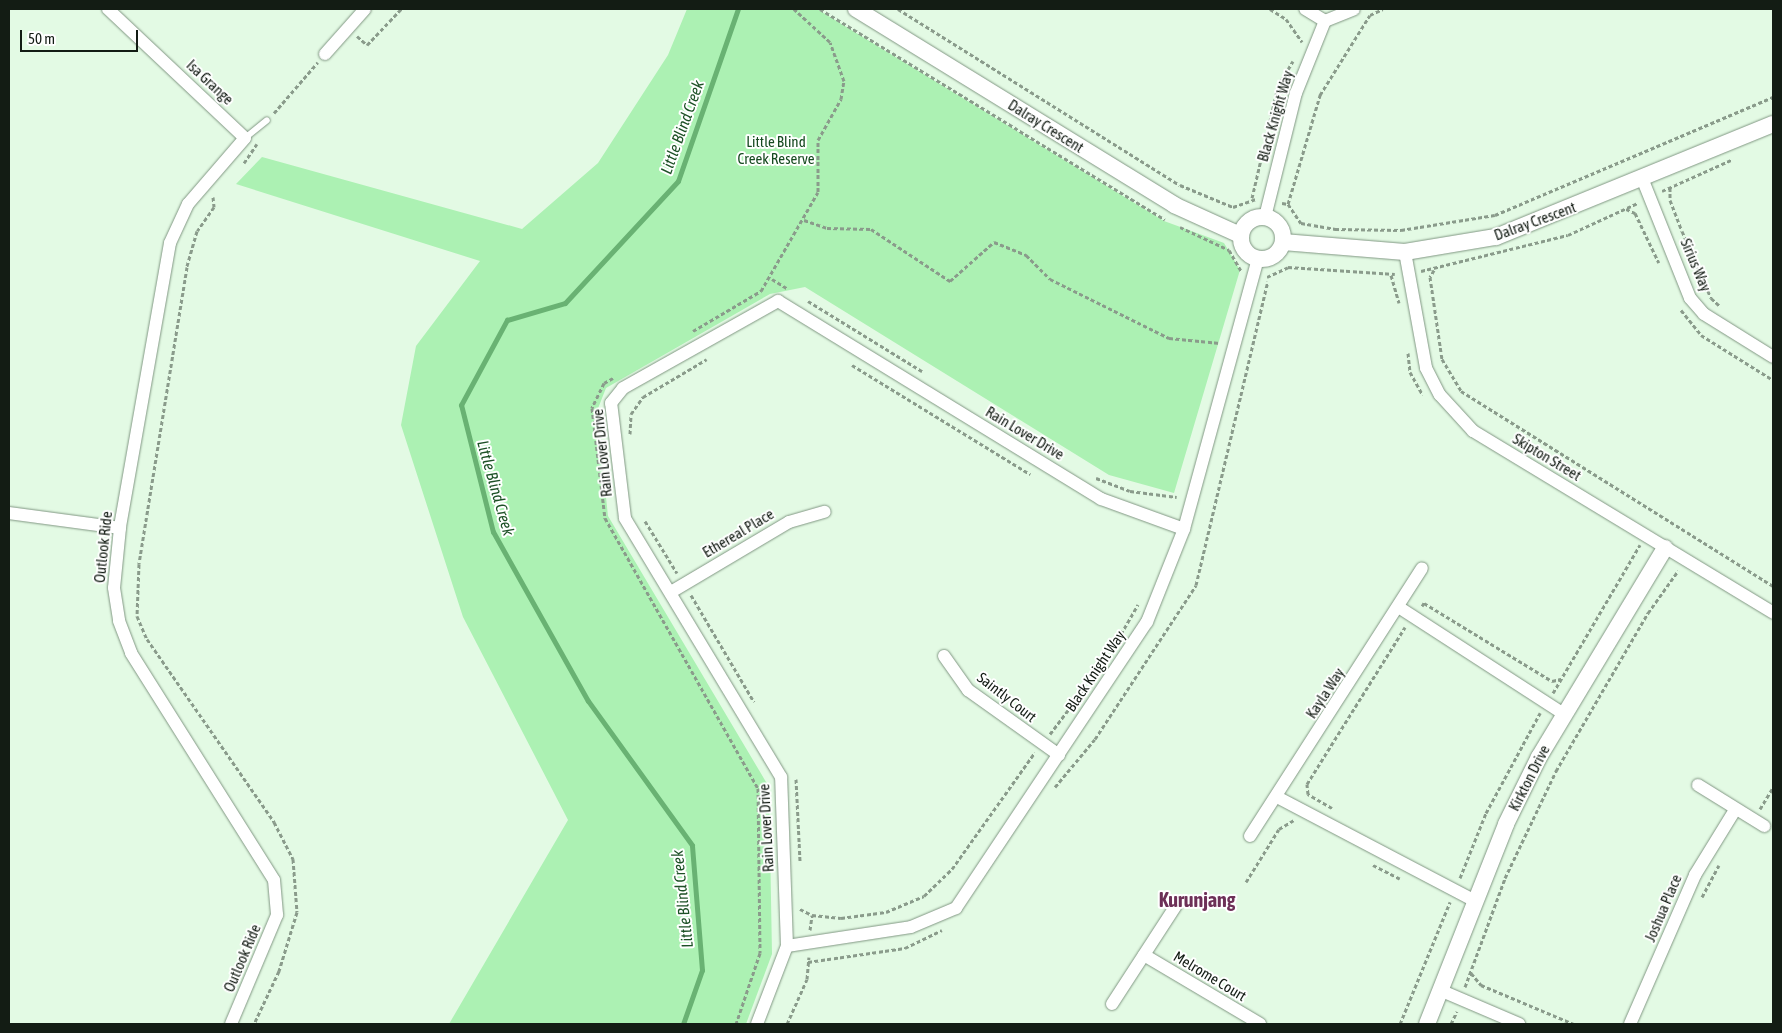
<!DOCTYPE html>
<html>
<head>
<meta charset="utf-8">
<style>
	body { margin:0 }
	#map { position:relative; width:1782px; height:1033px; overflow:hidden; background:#e3fae4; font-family:"Asap Condensed",sans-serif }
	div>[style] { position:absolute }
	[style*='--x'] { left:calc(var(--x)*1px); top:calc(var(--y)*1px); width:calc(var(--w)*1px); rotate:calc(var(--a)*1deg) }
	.green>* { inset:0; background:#acf1b3 }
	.stream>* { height:5px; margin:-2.5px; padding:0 2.5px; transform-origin:2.5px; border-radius:2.5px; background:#69b273 }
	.path>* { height:3px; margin-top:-1.5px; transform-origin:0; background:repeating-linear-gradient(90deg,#8a9b8b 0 4px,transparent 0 6.5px) }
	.roads { filter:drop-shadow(0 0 1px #819783) drop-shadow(0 0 1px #819783) }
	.service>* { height:6px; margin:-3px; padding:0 3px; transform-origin:3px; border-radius:3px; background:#fff }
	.minor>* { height:12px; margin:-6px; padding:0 6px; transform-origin:6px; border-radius:6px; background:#fff }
	.tertiary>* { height:16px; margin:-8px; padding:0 8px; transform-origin:8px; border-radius:8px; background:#fff }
	.tertiary>.ring { margin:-8px; padding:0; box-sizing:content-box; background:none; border:16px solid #fff; border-radius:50% }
	span { translate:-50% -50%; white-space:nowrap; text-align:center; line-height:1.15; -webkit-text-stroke:4px #fff; paint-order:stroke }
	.street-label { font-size:15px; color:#131c14 }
	.park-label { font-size:15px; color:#164a20 }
	.water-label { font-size:16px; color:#1d5126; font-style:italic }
	.district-label { font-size:20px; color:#6d3057; font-weight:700 }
	.frame { position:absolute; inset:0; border:10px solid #131c14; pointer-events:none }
	.scale { position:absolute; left:20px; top:30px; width:118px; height:22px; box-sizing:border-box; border:2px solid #131c14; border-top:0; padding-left:6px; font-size:15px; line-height:18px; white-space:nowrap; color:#131c14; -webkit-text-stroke:4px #fff; paint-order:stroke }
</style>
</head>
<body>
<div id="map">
	<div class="green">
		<i style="clip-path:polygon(687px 9px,817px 9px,1164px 221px,1224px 243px,1240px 270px,1174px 493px,1109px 475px,805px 287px,770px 294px,606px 388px,597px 411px,608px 516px,769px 787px,772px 954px,746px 1024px,449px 1024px,568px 820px,463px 617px,401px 425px,416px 346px,480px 261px,236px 184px,262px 157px,522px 229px,598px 163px,668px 55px)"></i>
	</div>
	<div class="stream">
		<i style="--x:683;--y:1024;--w:57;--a:-70.6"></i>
		<i style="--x:702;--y:970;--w:125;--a:-94.6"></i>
		<i style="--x:692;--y:845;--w:178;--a:-125.8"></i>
		<i style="--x:588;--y:701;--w:194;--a:-119.3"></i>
		<i style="--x:493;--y:532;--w:131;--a:-104.1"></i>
		<i style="--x:461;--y:405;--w:97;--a:-61.6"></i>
		<i style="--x:507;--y:320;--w:60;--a:-16.3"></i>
		<i style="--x:565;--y:303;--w:166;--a:-47.2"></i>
		<i style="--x:678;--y:181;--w:182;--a:-70.8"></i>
	</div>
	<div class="path">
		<i style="--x:820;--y:9;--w:404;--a:31.4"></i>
		<i style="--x:898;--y:9;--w:332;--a:32"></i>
		<i style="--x:1180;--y:185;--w:57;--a:22.5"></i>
		<i style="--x:1233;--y:207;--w:24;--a:-19"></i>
		<i style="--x:1270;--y:9;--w:19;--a:32"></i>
		<i style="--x:1286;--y:19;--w:28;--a:55"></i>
		<i style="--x:357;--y:36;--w:13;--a:42"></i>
		<i style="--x:367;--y:45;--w:50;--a:-46.6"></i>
		<i style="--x:274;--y:113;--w:67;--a:-49.2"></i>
		<i style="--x:244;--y:163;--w:23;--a:-56"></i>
		<i style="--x:1670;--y:187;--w:13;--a:90"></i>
		<i style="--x:1670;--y:200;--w:33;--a:69"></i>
		<i style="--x:1682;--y:231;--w:73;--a:66.6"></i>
		<i style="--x:1711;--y:298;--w:12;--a:42"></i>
		<i style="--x:1662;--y:191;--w:76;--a:-24.2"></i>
		<i style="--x:213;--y:197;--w:10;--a:84"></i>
		<i style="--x:214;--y:207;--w:29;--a:125"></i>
		<i style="--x:197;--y:231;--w:37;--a:106"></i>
		<i style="--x:187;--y:267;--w:301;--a:99.2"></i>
		<i style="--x:139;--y:564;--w:52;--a:92.2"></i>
		<i style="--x:137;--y:616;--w:25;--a:67"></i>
		<i style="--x:147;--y:639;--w:223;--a:55.2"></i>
		<i style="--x:274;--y:822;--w:42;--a:62.8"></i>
		<i style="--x:293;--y:859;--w:53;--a:85.7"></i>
		<i style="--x:297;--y:912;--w:62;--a:107"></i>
		<i style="--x:279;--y:971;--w:59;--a:115.3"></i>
		<i style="--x:1252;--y:198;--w:115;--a:-76.9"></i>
		<i style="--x:1278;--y:86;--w:29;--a:-59"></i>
		<i style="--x:1282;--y:203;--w:6;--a:9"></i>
		<i style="--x:1288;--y:204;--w:23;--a:56"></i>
		<i style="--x:1301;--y:223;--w:35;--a:10"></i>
		<i style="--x:1335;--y:229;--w:66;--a:0.9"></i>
		<i style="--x:1401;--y:230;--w:95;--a:-9.1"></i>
		<i style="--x:1495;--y:215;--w:302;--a:-23"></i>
		<i style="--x:1288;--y:204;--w:114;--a:-73.6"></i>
		<i style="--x:1320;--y:95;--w:94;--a:-58"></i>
		<i style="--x:1370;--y:15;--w:14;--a:-25"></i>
		<i style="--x:1626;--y:209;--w:10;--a:24"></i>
		<i style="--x:1635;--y:213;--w:55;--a:64.4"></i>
		<i style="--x:804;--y:220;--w:24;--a:19"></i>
		<i style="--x:827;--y:228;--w:44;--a:1.3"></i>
		<i style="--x:871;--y:229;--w:95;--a:33.4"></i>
		<i style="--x:950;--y:281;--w:59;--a:-41.6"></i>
		<i style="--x:994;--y:242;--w:35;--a:22"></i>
		<i style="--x:1026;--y:255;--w:34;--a:45"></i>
		<i style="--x:1050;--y:279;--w:133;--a:26.4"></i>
		<i style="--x:1169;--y:338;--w:51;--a:5.6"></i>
		<i style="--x:1180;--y:227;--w:54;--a:25.1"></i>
		<i style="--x:1229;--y:250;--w:24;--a:60"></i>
		<i style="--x:1434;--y:270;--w:8;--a:120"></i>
		<i style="--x:1430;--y:277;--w:83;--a:81.7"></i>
		<i style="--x:1442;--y:359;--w:37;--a:59"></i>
		<i style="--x:1461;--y:391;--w:368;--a:32"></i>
		<i style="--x:1421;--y:271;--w:151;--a:-13.8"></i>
		<i style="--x:1568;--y:235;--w:77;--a:-24.6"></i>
		<i style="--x:1391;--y:275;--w:29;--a:74"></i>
		<i style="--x:1267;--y:277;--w:23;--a:-25"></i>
		<i style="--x:1288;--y:267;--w:107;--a:3.7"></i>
		<i style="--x:772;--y:279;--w:19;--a:32"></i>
		<i style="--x:808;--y:301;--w:134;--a:31.6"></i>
		<i style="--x:1681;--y:310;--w:32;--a:51"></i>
		<i style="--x:1701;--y:335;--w:85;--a:32"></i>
		<i style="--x:693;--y:331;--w:79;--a:-30.5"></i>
		<i style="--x:761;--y:291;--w:114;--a:-60.1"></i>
		<i style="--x:818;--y:192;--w:52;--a:-90"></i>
		<i style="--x:818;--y:140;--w:47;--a:-60.7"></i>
		<i style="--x:841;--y:99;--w:18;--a:-81"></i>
		<i style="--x:844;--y:81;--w:41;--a:-109.7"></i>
		<i style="--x:830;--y:42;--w:49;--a:-137.5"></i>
		<i style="--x:1408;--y:353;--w:19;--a:84"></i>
		<i style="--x:1410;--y:372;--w:26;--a:61"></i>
		<i style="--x:852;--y:365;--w:209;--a:31.5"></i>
		<i style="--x:613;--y:378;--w:10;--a:151"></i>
		<i style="--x:604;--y:383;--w:28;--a:116"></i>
		<i style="--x:592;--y:408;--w:111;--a:83.3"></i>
		<i style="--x:605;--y:518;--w:310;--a:60.5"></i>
		<i style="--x:758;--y:788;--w:165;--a:89.3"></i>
		<i style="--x:760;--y:953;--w:75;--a:108.7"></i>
		<i style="--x:630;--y:434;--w:20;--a:-87"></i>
		<i style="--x:631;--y:414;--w:21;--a:-55"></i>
		<i style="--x:643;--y:397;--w:74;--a:-30.7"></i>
		<i style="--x:1096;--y:478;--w:36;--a:21"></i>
		<i style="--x:1130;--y:491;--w:47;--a:7.3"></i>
		<i style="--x:645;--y:521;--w:61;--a:58.4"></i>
		<i style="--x:691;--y:595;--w:124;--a:59.5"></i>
		<i style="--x:1422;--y:606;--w:4;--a:-56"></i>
		<i style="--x:1424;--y:603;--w:150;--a:31.4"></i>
		<i style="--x:1552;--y:681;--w:9;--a:-13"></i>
		<i style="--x:1121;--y:634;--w:34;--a:-60"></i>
		<i style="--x:1553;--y:693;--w:172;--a:-59.6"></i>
		<i style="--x:1050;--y:734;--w:56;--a:-52.9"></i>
		<i style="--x:796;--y:779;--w:83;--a:87.2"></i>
		<i style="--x:1055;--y:787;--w:62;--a:-50.2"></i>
		<i style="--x:1095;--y:739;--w:184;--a:-56.7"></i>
		<i style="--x:1196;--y:585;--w:312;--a:-76.7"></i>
		<i style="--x:1332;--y:808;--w:28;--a:-150"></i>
		<i style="--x:1308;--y:794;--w:10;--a:-96"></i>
		<i style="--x:1307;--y:784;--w:185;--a:-58"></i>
		<i style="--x:1760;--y:809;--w:26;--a:-59"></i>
		<i style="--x:1373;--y:865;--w:30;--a:27"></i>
		<i style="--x:1460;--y:878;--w:70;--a:-68.2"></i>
		<i style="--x:1486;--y:813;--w:114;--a:-61.6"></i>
		<i style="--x:1246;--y:882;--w:62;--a:-58.1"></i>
		<i style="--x:1279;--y:829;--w:17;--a:-31"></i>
		<i style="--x:1702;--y:897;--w:36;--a:-62"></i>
		<i style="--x:800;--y:909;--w:13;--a:27"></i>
		<i style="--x:810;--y:930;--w:15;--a:-82"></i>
		<i style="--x:812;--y:915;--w:29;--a:6"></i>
		<i style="--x:841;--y:918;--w:45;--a:-7.6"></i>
		<i style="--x:886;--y:912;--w:41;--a:-22.8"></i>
		<i style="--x:924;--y:896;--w:39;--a:-44"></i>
		<i style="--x:952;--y:869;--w:143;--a:-54.6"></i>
		<i style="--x:808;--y:962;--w:98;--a:-8.2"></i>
		<i style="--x:905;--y:948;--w:41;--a:-25.9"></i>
		<i style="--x:1471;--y:973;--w:16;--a:50"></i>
		<i style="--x:1481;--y:985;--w:101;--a:22.8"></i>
		<i style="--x:1465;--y:987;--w:116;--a:-69.8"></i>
		<i style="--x:1505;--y:878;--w:119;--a:-64.5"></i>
		<i style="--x:1556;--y:771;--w:183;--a:-59.8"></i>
		<i style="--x:1648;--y:613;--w:52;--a:-54.5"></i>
		<i style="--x:787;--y:1024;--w:49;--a:-66"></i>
		<i style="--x:807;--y:979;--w:22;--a:-85"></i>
		<i style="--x:1400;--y:1024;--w:132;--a:-67.7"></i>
		<i style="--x:1451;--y:1024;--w:14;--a:-65"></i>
	</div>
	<div class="roads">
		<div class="service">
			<i style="--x:245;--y:138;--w:28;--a:-39"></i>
		</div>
		<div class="minor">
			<i style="--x:108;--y:9;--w:188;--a:43.3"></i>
			<i style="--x:245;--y:138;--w:87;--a:130.8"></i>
			<i style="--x:188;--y:204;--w:43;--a:114.8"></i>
			<i style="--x:170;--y:243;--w:289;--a:100"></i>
			<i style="--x:120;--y:528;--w:60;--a:95.7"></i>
			<i style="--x:114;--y:588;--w:33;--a:81"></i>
			<i style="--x:119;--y:621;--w:34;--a:69"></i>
			<i style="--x:131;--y:653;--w:268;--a:57.8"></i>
			<i style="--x:274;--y:880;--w:35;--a:85"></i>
			<i style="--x:277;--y:915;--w:118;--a:112.9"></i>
			<i style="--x:1325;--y:21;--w:31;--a:-22"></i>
			<i style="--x:325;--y:54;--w:60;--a:-48.4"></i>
			<i style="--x:1642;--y:178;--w:129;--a:68.2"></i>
			<i style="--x:1690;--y:298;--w:21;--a:49"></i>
			<i style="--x:1704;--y:314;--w:81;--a:31.9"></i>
			<i style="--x:1265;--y:217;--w:128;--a:-76"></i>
			<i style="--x:1296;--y:93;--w:78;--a:-68.1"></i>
			<i style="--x:1325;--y:21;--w:23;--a:-149"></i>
			<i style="--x:1405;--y:252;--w:118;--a:79.7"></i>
			<i style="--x:1426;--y:368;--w:30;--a:63"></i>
			<i style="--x:1440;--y:395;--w:49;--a:47.5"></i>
			<i style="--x:1473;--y:431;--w:351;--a:31.2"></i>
			<i style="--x:9;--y:513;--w:112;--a:7.7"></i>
			<i style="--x:671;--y:592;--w:137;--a:-30.7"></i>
			<i style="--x:789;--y:522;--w:37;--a:-16"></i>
			<i style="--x:1400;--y:608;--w:195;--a:32.9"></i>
			<i style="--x:944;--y:656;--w:42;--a:54.8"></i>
			<i style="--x:968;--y:690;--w:112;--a:35.5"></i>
			<i style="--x:1698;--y:785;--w:78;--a:31.8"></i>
			<i style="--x:1277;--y:797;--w:224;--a:27.7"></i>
			<i style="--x:1250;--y:836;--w:318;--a:-57.3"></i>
			<i style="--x:787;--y:946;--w:125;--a:-8.7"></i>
			<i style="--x:911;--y:927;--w:49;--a:-22.9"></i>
			<i style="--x:956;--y:908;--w:344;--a:-56.3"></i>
			<i style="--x:1147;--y:622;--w:100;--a:-68.3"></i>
			<i style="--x:1184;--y:529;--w:280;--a:-74.7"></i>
			<i style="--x:1144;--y:955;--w:135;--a:30.7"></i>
			<i style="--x:1442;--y:991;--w:84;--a:23.2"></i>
			<i style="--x:1112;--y:1004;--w:119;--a:-57"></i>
			<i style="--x:757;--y:1024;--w:84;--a:-69"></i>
			<i style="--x:787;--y:946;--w:169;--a:-92"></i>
			<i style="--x:781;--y:777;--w:302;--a:-121.1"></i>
			<i style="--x:625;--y:518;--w:116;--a:-96.9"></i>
			<i style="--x:611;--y:403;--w:19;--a:-51"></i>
			<i style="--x:623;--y:388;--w:178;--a:-29.3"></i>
			<i style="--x:778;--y:301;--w:379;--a:31.5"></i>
			<i style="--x:1101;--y:499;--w:88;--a:19.9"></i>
			<i style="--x:1630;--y:1024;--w:163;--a:-66.4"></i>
			<i style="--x:1695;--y:875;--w:76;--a:-58.4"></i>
		</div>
		<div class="tertiary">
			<i style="--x:856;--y:9;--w:374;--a:31.6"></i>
			<i style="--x:1174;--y:205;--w:72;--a:24.4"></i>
			<i class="ring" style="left:1241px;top:217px;width:26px;height:26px"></i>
			<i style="--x:1283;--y:242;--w:122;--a:4.7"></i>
			<i style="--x:1405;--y:252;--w:92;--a:-9.4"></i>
			<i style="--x:1496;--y:237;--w:299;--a:-22.2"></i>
			<i style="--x:1427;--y:1024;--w:215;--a:-68.4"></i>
			<i style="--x:1506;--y:824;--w:75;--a:-63.8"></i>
			<i style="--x:1539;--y:757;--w:244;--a:-58.9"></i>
		</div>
	</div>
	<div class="street-label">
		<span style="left:210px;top:82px;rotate:43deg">Isa Grange</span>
		<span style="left:1275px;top:116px;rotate:-74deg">Black Knight Way</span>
		<span style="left:1046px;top:126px;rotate:32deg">Dalray Crescent</span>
		<span style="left:1535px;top:221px;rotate:-20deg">Dalray Crescent</span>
		<span style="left:1696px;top:265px;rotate:67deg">Sirius Way</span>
		<span style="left:1025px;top:433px;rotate:31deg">Rain Lover Drive</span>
		<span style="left:602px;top:453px;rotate:-96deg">Rain Lover Drive</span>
		<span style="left:1547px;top:457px;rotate:31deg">Skipton Street</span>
		<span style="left:738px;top:533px;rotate:-31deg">Ethereal Place</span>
		<span style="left:103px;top:547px;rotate:-84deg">Outlook Ride</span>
		<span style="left:1095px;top:671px;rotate:-56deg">Black Knight Way</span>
		<span style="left:1325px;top:693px;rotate:-57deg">Kayla Way</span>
		<span style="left:1007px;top:697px;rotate:38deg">Saintly Court</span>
		<span style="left:1529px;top:778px;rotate:-63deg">Kirkton Drive</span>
		<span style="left:766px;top:828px;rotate:-93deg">Rain Lover Drive</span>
		<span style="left:1663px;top:908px;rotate:-67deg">Joshua Place</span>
		<span style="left:242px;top:958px;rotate:-67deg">Outlook Ride</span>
		<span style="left:1210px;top:976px;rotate:31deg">Melrome Court</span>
	</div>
	<div class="park-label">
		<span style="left:776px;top:150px">Little Blind<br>Creek Reserve</span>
	</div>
	<div class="water-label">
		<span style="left:682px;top:127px;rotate:-70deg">Little Blind Creek</span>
		<span style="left:496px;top:488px;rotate:74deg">Little Blind Creek</span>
		<span style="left:682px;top:899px;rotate:-96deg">Little Blind Creek</span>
	</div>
	<div class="district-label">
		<span style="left:1197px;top:899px">Kurunjang</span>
	</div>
	<div class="frame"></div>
	<div class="scale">50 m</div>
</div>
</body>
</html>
